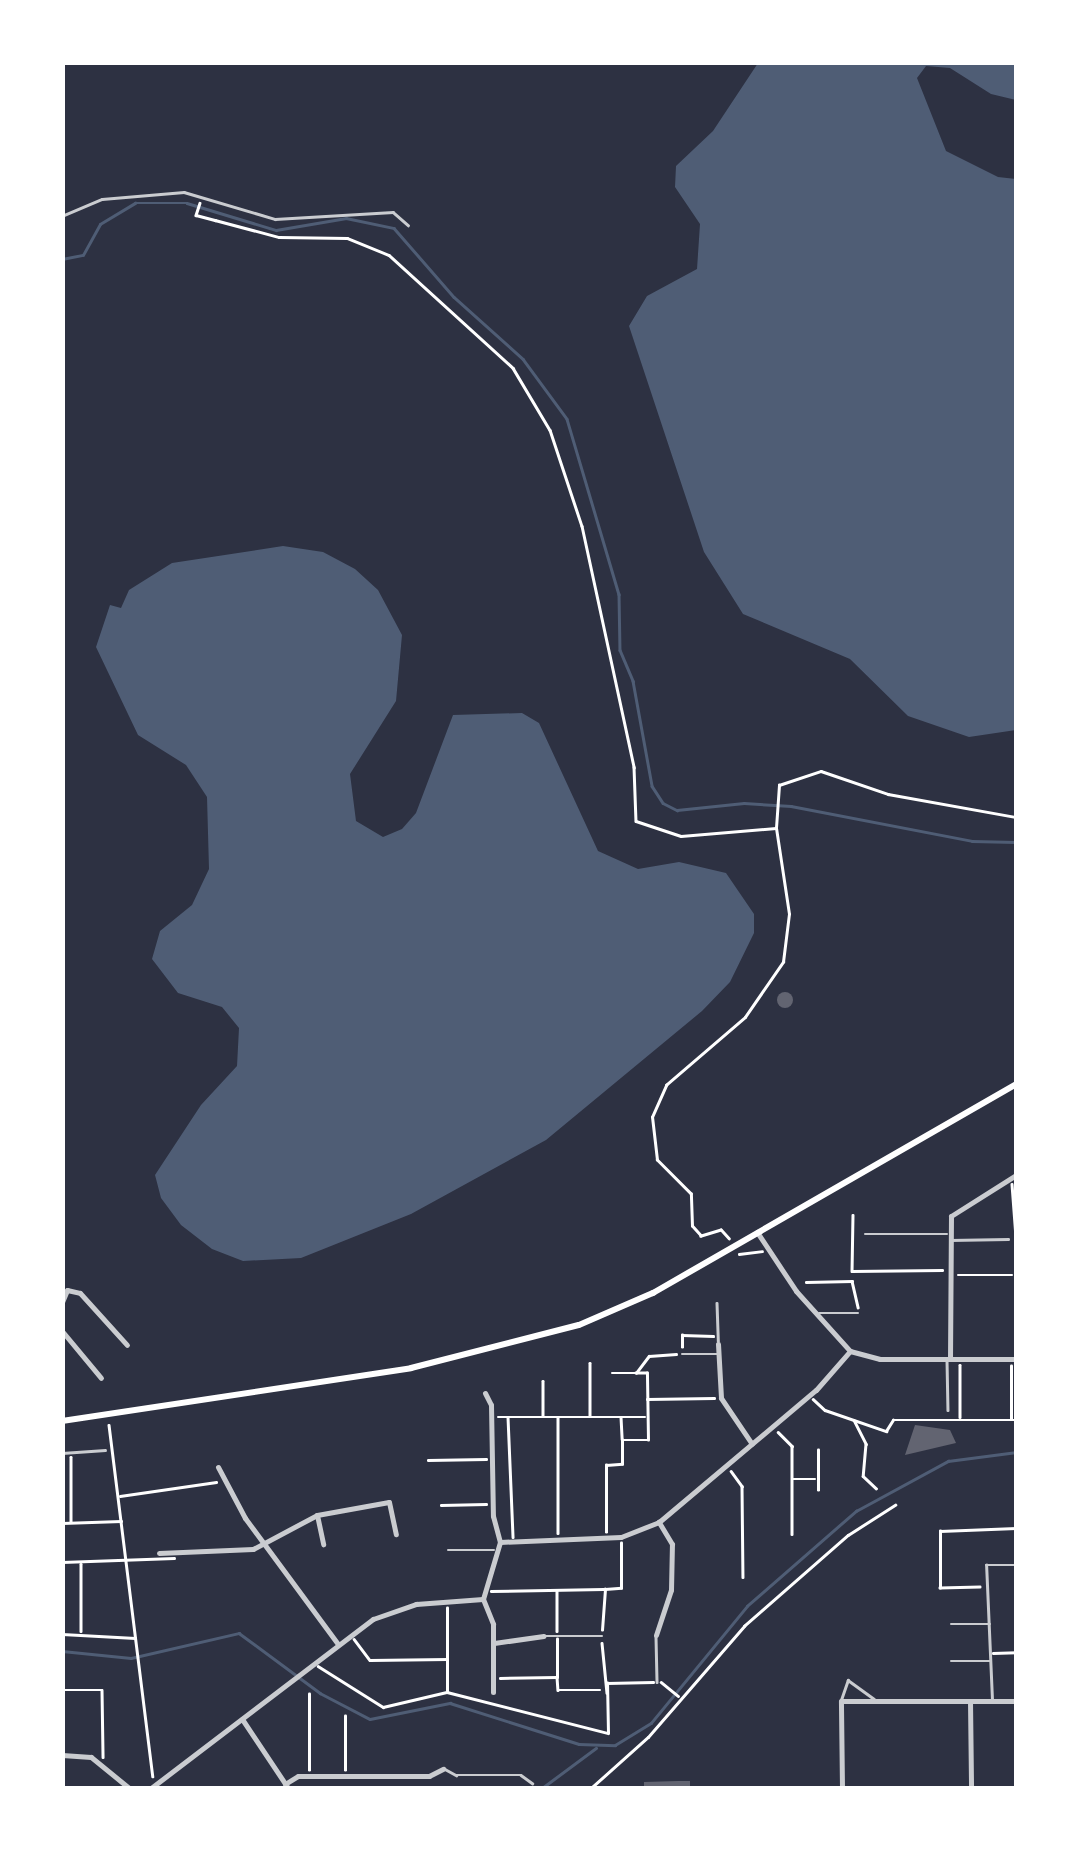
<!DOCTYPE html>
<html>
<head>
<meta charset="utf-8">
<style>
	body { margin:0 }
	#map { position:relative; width:1079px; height:1851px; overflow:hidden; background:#2d3142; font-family:"Archivo Narrow",sans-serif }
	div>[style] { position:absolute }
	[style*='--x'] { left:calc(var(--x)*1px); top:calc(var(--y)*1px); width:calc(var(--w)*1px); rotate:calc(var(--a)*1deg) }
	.water>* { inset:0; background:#4f5d75 }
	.stream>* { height:2.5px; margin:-1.25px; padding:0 1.25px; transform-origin:1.25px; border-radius:1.25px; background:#4f5d75 }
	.building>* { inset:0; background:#626471 }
	.round { border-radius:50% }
	.path>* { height:2.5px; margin:-1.25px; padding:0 1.25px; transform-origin:1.25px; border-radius:1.25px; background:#fff }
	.service>* { height:2.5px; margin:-1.25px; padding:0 1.25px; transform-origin:1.25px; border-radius:1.25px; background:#caccd0 }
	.minor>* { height:5px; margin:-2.5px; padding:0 2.5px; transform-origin:2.5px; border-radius:2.5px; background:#caccd0 }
	.secondary>* { height:6px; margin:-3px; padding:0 3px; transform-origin:3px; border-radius:3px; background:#fff }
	span { translate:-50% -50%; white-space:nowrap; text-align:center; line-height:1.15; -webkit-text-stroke:10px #fff; paint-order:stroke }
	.frame { position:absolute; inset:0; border:65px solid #fff; pointer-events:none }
</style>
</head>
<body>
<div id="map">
	<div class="water">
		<i style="clip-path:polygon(758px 63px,1016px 63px,1016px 100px,991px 94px,950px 68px,926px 66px,917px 78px,946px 151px,998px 177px,1016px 179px,1016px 730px,969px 737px,908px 716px,850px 659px,743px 614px,704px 552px,629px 326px,647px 296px,697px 269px,700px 224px,675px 187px,676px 166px,713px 131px)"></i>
		<i style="clip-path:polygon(283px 546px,323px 552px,355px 569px,378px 590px,402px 635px,396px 701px,350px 774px,356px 821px,383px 837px,402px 829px,416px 813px,453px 715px,522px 713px,539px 723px,598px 851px,638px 869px,679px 862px,726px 873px,754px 914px,754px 933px,730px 982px,702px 1011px,546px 1140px,411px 1214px,301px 1258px,243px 1261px,212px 1249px,181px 1225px,161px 1198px,155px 1175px,201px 1105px,237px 1066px,239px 1028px,222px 1007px,178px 993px,152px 959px,160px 931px,192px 905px,209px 869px,207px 797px,186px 765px,138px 735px,96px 647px,110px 605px,121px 608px,129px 590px,172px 563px)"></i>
	</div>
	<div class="stream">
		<i style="--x:62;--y:259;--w:21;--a:-11"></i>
		<i style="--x:83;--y:255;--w:35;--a:-61"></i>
		<i style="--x:100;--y:224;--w:41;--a:-31"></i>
		<i style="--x:135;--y:203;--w:52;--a:0"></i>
		<i style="--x:187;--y:203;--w:93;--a:16.9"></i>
		<i style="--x:276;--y:230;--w:71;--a:-9.7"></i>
		<i style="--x:346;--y:218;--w:49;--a:11.8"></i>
		<i style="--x:394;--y:228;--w:91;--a:49"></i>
		<i style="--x:454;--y:297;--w:93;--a:41.9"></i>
		<i style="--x:523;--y:359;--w:74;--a:53.7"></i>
		<i style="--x:567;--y:419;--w:183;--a:73.5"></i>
		<i style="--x:619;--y:594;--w:56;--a:89"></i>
		<i style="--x:620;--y:650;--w:34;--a:67"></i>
		<i style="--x:633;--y:681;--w:107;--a:79.7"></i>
		<i style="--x:652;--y:786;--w:20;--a:57"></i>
		<i style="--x:663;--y:803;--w:16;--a:27"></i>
		<i style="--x:677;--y:810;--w:67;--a:-6"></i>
		<i style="--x:744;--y:803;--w:47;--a:3.7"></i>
		<i style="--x:791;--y:806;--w:184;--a:10.9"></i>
		<i style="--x:972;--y:841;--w:44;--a:1.3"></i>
		<i style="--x:62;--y:1651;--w:69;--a:5.8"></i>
		<i style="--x:131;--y:1658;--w:111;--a:-13"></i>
		<i style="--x:239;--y:1633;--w:101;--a:36.5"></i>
		<i style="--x:320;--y:1693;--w:56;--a:27.5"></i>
		<i style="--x:370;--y:1719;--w:82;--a:-11.3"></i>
		<i style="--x:450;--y:1703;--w:135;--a:17.6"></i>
		<i style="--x:579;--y:1744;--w:36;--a:2"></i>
		<i style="--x:615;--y:1745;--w:42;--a:-31.4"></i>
		<i style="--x:651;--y:1723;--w:151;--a:-50.6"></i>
		<i style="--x:747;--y:1606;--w:145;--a:-41.1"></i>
		<i style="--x:856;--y:1511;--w:105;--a:-28.5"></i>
		<i style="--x:948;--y:1461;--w:69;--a:-7.5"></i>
		<i style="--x:542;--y:1788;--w:67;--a:-36.5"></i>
	</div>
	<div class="building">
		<i class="round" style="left:777px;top:992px;width:16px;height:16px"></i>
		<i style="clip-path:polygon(915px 1425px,950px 1430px,956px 1443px,905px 1455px)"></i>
		<i style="clip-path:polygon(678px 1781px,690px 1781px,690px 1788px,644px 1788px,644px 1782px)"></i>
	</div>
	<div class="path">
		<i style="--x:200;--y:203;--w:13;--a:108"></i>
		<i style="--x:196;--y:215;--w:20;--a:15"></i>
		<i style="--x:215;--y:220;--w:66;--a:14.9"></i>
		<i style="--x:279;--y:237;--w:68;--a:0.8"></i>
		<i style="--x:347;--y:238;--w:45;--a:22"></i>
		<i style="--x:389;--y:255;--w:168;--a:42.3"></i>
		<i style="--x:513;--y:368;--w:72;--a:59.2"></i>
		<i style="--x:550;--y:430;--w:101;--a:71.6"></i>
		<i style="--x:582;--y:526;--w:247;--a:77.8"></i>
		<i style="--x:634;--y:767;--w:54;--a:87.9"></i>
		<i style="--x:636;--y:821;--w:47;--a:18.4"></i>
		<i style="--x:681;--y:836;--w:95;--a:-4.8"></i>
		<i style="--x:1012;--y:1184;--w:53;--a:85.7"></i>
		<i style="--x:853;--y:1215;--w:56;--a:91"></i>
		<i style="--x:852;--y:1271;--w:90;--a:-0.6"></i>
		<i style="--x:729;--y:1239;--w:12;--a:-132"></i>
		<i style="--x:721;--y:1230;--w:21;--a:163"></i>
		<i style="--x:701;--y:1236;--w:13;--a:-132"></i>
		<i style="--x:692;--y:1226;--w:32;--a:-92"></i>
		<i style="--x:691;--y:1194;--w:48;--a:-135"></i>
		<i style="--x:657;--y:1160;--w:43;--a:-96.6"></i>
		<i style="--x:652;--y:1117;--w:35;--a:-66"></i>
		<i style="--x:666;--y:1085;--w:104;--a:-40.7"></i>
		<i style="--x:745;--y:1017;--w:67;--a:-55.4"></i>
		<i style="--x:783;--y:962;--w:48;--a:-82.9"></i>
		<i style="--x:789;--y:914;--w:87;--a:-98.6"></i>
		<i style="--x:776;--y:828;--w:43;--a:-86"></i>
		<i style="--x:779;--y:785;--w:44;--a:-18.4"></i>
		<i style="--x:821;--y:771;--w:71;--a:18.9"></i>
		<i style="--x:888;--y:794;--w:130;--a:10.2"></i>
		<i style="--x:1016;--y:1242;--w:51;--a:90"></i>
		<i style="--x:739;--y:1254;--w:23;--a:-7"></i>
		<i style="--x:958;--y:1275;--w:54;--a:0"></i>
		<i style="--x:806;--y:1282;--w:46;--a:-1.2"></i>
		<i style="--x:852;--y:1281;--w:27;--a:77"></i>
		<i style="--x:682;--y:1347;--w:12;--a:-90"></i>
		<i style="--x:682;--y:1335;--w:31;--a:2"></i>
		<i style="--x:590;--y:1363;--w:52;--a:90"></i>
		<i style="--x:960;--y:1365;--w:52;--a:90"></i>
		<i style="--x:612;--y:1373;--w:24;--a:0"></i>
		<i style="--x:636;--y:1373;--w:21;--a:-53"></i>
		<i style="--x:649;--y:1356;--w:27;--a:-4"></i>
		<i style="--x:543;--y:1381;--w:34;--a:90"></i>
		<i style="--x:647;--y:1399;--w:67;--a:-0.9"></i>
		<i style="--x:813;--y:1399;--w:16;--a:43"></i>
		<i style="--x:825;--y:1410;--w:65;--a:19"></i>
		<i style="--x:886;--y:1431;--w:13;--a:-58"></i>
		<i style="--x:893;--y:1420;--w:123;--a:0"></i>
		<i style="--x:498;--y:1417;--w:147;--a:0"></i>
		<i style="--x:508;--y:1417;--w:120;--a:87.6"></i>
		<i style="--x:558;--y:1417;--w:116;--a:90"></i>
		<i style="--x:621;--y:1417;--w:22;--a:87"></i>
		<i style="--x:1011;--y:1418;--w:52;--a:-90"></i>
		<i style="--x:854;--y:1420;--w:27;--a:63"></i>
		<i style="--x:866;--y:1444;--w:32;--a:95"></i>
		<i style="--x:863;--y:1476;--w:18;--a:43"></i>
		<i style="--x:109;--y:1425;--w:354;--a:82.9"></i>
		<i style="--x:778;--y:1432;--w:20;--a:45"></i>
		<i style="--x:792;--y:1446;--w:88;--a:90"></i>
		<i style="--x:71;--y:1457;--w:65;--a:90"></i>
		<i style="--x:428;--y:1460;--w:58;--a:-1"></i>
		<i style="--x:731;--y:1471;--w:19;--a:54"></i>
		<i style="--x:742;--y:1486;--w:91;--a:89.4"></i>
		<i style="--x:793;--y:1479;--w:22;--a:0"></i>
		<i style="--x:818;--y:1490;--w:40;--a:-90"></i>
		<i style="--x:120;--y:1496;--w:97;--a:-8.3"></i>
		<i style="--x:441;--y:1505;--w:45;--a:-1.3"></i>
		<i style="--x:62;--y:1523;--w:59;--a:-1.9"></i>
		<i style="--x:606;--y:1532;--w:67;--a:-90"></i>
		<i style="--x:606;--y:1465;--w:16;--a:-4"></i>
		<i style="--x:622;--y:1464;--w:24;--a:-90"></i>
		<i style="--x:622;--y:1440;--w:26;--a:0"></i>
		<i style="--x:648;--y:1440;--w:67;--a:-90.9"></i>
		<i style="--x:647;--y:1373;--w:11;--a:180"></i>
		<i style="--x:62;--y:1562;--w:112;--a:-2"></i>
		<i style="--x:81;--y:1564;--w:67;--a:90"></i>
		<i style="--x:980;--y:1587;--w:40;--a:178.6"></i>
		<i style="--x:940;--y:1588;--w:57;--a:-90"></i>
		<i style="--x:940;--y:1531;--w:76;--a:-2.3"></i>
		<i style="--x:557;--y:1590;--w:41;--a:90"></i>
		<i style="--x:491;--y:1591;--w:112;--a:-1"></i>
		<i style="--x:602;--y:1630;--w:41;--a:-85.8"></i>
		<i style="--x:605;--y:1589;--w:16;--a:-4"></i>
		<i style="--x:621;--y:1588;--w:45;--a:-90"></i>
		<i style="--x:62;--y:1634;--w:73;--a:3.1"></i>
		<i style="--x:354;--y:1639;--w:26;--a:53"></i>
		<i style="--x:370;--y:1660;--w:77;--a:-0.7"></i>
		<i style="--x:602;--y:1643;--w:50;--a:84.3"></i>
		<i style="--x:993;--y:1653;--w:23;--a:-2"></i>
		<i style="--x:318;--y:1666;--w:77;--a:32.2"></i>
		<i style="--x:383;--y:1707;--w:66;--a:-13.2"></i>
		<i style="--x:447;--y:1692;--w:166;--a:14.3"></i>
		<i style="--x:608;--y:1733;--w:50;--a:-91.1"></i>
		<i style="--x:607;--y:1683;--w:46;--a:-1.2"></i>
		<i style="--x:557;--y:1676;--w:37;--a:-90"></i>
		<i style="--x:500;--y:1678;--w:57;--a:-1"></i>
		<i style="--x:557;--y:1677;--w:13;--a:86"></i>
		<i style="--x:558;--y:1690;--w:42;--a:0"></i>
		<i style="--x:661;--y:1682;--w:22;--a:39"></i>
		<i style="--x:62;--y:1690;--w:40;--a:0"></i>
		<i style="--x:102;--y:1690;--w:67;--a:89.1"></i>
		<i style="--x:447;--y:1690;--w:82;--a:-90"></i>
		<i style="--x:309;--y:1770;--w:76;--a:-90"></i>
		<i style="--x:345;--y:1770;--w:54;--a:-90"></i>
		<i style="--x:591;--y:1788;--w:76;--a:-41.8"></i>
		<i style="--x:648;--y:1737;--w:147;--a:-49.1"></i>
		<i style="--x:744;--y:1626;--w:138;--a:-41.2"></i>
		<i style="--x:848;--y:1535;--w:56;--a:-32.6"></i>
	</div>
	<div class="service">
		<i style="--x:62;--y:216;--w:43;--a:-23"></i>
		<i style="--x:102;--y:199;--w:82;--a:-4.9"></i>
		<i style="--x:184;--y:192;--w:95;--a:16.5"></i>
		<i style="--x:275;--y:219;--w:118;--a:-3.4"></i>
		<i style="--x:393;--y:212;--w:20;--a:41"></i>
		<i style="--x:865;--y:1234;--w:82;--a:0"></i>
		<i style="--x:950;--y:1240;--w:58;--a:-1"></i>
		<i style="--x:717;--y:1303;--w:38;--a:88"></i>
		<i style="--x:819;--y:1313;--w:39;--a:0"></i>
		<i style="--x:682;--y:1354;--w:35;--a:0"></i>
		<i style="--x:947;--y:1360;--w:50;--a:88.9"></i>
		<i style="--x:62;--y:1453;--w:43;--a:-4"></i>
		<i style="--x:448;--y:1550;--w:46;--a:0"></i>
		<i style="--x:951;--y:1624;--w:39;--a:0"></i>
		<i style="--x:545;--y:1636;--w:57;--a:0"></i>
		<i style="--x:656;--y:1637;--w:45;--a:88.7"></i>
		<i style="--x:951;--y:1661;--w:39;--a:0"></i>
		<i style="--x:841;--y:1700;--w:21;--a:-71"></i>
		<i style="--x:848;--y:1680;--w:32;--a:36"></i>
		<i style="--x:992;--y:1700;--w:135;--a:-92.5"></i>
		<i style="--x:986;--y:1565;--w:30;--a:0"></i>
		<i style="--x:445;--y:1769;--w:13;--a:29"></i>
		<i style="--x:456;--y:1775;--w:65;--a:0"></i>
		<i style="--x:521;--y:1775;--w:14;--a:36"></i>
	</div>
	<div class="minor">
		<i style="--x:757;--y:1232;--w:71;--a:56.5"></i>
		<i style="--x:796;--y:1291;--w:81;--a:48"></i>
		<i style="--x:850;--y:1351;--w:31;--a:15"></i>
		<i style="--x:880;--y:1359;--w:136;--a:0"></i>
		<i style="--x:62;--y:1302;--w:13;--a:-67"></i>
		<i style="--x:67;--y:1290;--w:13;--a:13"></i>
		<i style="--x:80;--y:1293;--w:70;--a:47.9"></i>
		<i style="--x:62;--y:1331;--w:61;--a:50.3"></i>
		<i style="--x:718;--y:1344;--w:54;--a:86.8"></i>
		<i style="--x:721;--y:1398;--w:55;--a:56"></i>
		<i style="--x:950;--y:1359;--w:143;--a:-89.6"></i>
		<i style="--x:951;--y:1216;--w:77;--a:-32.2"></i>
		<i style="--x:485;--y:1393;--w:13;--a:63"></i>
		<i style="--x:491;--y:1405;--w:111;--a:89"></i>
		<i style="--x:493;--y:1516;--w:27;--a:75"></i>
		<i style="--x:218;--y:1467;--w:58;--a:62.1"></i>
		<i style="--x:245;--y:1518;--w:155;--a:53.6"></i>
		<i style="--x:317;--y:1515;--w:30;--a:78"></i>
		<i style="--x:159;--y:1553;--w:94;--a:-2.4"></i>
		<i style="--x:253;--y:1549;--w:72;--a:-28"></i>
		<i style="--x:317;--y:1515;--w:73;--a:-10.2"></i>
		<i style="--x:389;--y:1502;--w:33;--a:78"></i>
		<i style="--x:483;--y:1599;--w:27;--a:68"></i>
		<i style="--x:493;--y:1624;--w:68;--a:90"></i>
		<i style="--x:656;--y:1635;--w:47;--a:-71.6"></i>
		<i style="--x:671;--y:1590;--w:46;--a:-88.8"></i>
		<i style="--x:672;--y:1544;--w:26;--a:-121"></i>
		<i style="--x:494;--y:1643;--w:50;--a:-8"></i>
		<i style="--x:970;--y:1701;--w:87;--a:89.3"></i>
		<i style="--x:242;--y:1719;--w:83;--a:56.3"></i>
		<i style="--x:62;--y:1755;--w:29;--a:4"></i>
		<i style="--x:91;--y:1757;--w:49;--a:39.2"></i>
		<i style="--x:285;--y:1784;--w:15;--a:-32"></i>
		<i style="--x:298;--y:1776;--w:131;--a:0"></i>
		<i style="--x:429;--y:1776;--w:16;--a:-27"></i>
		<i style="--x:151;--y:1788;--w:279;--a:-37.3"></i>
		<i style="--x:373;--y:1619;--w:46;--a:-19.2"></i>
		<i style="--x:416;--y:1604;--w:67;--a:-4.3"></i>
		<i style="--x:483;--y:1599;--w:59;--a:-73.4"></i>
		<i style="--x:500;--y:1542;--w:121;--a:-2.4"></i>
		<i style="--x:621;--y:1537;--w:41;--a:-21.5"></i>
		<i style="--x:659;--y:1522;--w:205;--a:-40.1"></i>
		<i style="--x:816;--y:1390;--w:52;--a:-48.9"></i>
		<i style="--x:842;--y:1788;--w:87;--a:-90.7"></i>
		<i style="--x:841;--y:1701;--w:175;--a:0"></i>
	</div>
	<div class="secondary">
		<i style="--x:62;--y:1421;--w:353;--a:-8.6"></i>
		<i style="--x:411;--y:1368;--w:173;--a:-14.4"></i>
		<i style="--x:579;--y:1325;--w:81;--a:-23.4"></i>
		<i style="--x:653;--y:1293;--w:419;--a:-29.9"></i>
	</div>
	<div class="frame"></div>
</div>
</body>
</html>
